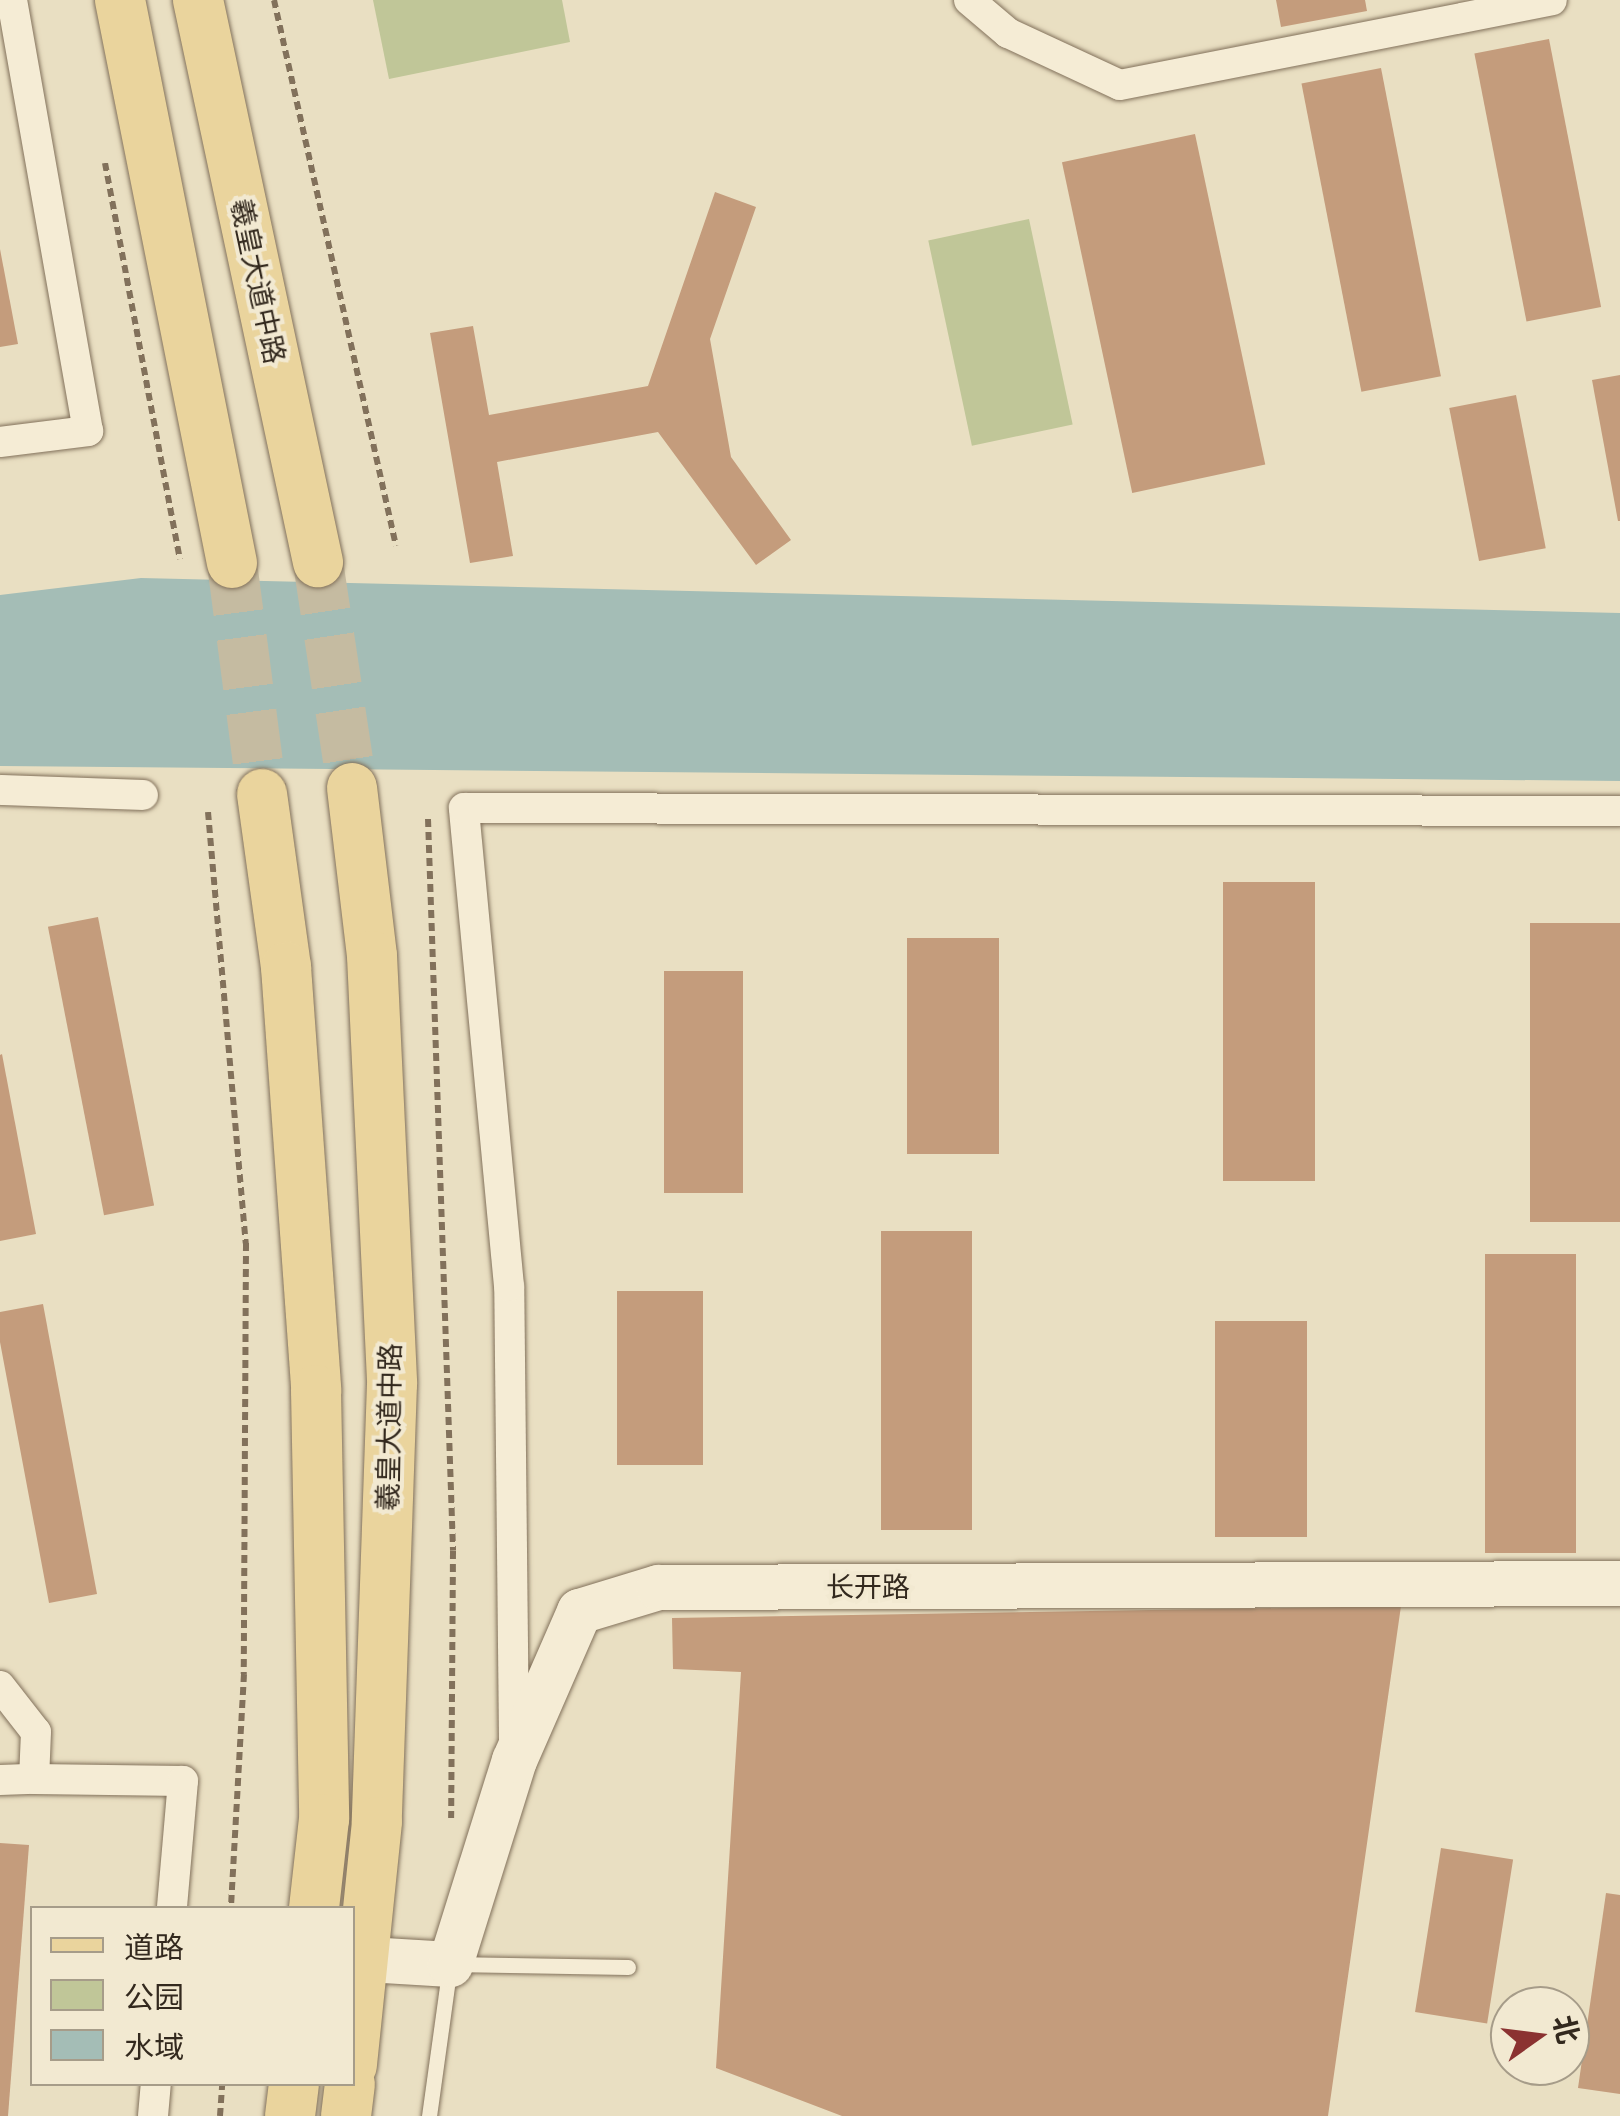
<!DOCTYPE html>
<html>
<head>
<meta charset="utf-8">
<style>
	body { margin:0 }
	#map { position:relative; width:1620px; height:2116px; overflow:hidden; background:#e9dfc2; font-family:"Noto Serif","Noto Sans SC",serif }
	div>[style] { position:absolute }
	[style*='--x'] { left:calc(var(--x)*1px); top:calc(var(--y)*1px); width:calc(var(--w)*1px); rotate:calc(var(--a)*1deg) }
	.green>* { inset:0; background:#c0c698; transform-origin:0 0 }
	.water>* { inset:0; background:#a4bdb6 }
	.building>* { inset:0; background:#c49c7c; transform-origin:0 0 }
	.primary-tunnel>* { height:50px; margin-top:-25px; transform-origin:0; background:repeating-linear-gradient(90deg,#c5bba1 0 50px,transparent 0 75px) }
	.path>* { height:6px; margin-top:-3px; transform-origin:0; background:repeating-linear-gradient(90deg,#82715b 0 8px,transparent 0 13px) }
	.roads { filter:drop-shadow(0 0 2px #82715b) drop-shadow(0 0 2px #82715b) }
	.lane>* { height:15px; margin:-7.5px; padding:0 7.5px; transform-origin:7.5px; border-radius:7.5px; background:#f5ecd5 }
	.street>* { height:30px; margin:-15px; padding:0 15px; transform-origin:15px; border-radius:15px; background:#f5ecd5 }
	.secondary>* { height:45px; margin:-22.5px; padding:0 22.5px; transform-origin:22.5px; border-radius:22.5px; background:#f5ecd5 }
	.primary>* { height:50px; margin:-25px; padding:0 25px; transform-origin:25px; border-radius:25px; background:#ead49d }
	span { translate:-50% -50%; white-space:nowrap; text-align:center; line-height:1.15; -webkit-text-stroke:8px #f2e9d1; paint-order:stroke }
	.street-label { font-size:28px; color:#33291e }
	.legend { position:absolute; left:30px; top:1906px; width:325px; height:180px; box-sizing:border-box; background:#f2e9d1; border:2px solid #a69c89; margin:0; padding:12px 18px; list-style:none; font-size:30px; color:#33291e }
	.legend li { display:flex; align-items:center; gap:20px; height:50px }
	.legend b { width:50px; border:2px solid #a69c89 }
	.north { position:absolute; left:1490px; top:1986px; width:100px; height:100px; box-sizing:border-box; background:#f2e9d1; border:2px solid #a69c89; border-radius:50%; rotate:76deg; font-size:28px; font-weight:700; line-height:40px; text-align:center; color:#33291e }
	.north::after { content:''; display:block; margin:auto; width:35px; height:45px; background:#8b3231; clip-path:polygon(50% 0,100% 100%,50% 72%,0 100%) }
</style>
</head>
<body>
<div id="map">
	<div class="green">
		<i style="clip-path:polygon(373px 0,562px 0,570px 42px,389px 79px)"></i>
		<i style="left:1029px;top:219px;width:210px;height:103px;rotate:78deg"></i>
	</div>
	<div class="water">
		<i style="clip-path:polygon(141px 578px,1620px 613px,1620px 781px,0 766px,0 595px)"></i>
	</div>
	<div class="building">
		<i style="clip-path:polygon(1276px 0,1365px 0,1367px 11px,1281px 27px)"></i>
		<i style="left:1549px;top:39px;width:273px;height:76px;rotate:79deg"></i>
		<i style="left:1381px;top:68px;width:314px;height:81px;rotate:79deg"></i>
		<i style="left:1195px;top:134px;width:338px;height:136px;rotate:78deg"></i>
		<i style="clip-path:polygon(715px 192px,756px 207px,710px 339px,731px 457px,791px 540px,756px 565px,658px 432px,497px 462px,513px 556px,470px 563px,430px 333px,473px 326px,489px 415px,648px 386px)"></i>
		<i style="clip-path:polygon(0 249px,18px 344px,0 347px)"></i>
		<i style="clip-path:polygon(1620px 375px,1620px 521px,1618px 521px,1592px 380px)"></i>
		<i style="left:1516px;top:395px;width:156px;height:68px;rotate:79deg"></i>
		<i style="left:1315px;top:882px;width:299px;height:92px;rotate:90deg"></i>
		<i style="left:98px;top:917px;width:294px;height:51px;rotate:79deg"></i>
		<i style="left:1620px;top:923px;width:299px;height:90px;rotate:90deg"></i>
		<i style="left:907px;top:938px;width:92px;height:216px"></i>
		<i style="left:664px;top:971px;width:79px;height:222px"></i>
		<i style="clip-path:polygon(2px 1054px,36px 1234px,0 1241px,0 1055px)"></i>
		<i style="left:881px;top:1231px;width:91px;height:299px"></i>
		<i style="left:1576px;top:1254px;width:299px;height:91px;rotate:90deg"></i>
		<i style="left:617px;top:1291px;width:86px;height:174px"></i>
		<i style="clip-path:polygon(43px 1304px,97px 1594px,49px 1603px,0 1342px,0 1312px)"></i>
		<i style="left:1307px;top:1321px;width:216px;height:92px;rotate:90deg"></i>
		<i style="clip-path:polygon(1401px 1606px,1328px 2116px,842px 2116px,716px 2068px,741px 1672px,673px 1669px,672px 1618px)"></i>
		<i style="clip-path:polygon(0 1843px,29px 1845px,8px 2116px,0 2116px)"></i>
		<i style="left:1441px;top:1848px;width:73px;height:166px;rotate:9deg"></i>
		<i style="clip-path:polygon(1606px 1893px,1620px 1895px,1620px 2094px,1578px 2088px)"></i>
	</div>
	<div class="primary-tunnel">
		<i style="--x:318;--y:562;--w:229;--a:81.4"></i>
		<i style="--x:232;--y:563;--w:233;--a:82.6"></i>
	</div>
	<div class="path">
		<i style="--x:274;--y:0;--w:559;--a:77.4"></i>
		<i style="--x:105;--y:163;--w:403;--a:79.3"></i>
		<i style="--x:208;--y:812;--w:433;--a:85"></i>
		<i style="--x:246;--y:1243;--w:431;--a:90.3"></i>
		<i style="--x:244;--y:1674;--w:234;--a:93.2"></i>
		<i style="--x:428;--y:819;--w:732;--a:88.04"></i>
		<i style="--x:453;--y:1551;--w:267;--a:90.4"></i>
		<i style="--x:220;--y:2116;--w:32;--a:-86"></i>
	</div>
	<div class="roads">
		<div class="lane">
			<i style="--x:429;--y:2116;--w:153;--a:-82.1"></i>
			<i style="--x:450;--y:1964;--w:178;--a:1"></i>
		</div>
		<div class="street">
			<i style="--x:969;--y:0;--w:51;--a:40.2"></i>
			<i style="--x:1008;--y:33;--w:123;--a:24.9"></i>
			<i style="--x:1120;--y:85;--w:440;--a:-11.1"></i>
			<i style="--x:0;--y:442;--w:89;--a:-7.1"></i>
			<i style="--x:88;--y:431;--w:438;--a:-100"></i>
			<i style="--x:0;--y:790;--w:143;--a:2"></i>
			<i style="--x:0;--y:1686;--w:58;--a:52"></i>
			<i style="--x:36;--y:1732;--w:47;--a:92.4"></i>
			<i style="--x:34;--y:1779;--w:149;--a:0.8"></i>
			<i style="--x:183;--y:1781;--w:127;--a:95"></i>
			<i style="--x:514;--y:1741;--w:455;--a:-90.6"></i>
			<i style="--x:509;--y:1286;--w:480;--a:-95.4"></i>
			<i style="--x:464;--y:808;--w:1156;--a:0.15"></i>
			<i style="--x:0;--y:1780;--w:34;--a:-2"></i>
			<i style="--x:153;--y:2116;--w:32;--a:-85"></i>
		</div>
		<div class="secondary">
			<i style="--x:367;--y:1959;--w:83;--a:3.4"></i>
			<i style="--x:450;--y:1964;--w:214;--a:-72.6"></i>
			<i style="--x:514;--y:1760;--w:163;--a:-66.4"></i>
			<i style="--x:579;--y:1611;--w:83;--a:-16.9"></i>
			<i style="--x:658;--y:1587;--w:962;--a:-0.24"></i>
		</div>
		<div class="primary">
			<i style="--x:120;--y:0;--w:574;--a:78.75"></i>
			<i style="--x:198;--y:0;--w:575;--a:77.95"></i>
			<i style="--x:352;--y:788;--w:169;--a:83.2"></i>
			<i style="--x:372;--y:956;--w:428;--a:87.3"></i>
			<i style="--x:392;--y:1384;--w:438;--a:92"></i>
			<i style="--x:377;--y:1822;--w:245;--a:95.9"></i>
			<i style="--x:262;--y:794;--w:175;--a:82.1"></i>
			<i style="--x:286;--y:967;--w:424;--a:85.9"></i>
			<i style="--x:316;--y:1390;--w:429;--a:88.9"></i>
			<i style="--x:324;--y:1819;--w:90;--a:96.4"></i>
			<i style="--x:290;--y:2116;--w:32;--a:-83"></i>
			<i style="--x:346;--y:2116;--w:32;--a:-83"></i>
		</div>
	</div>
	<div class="street-label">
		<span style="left:259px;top:281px;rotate:78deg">羲皇大道中路</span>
		<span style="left:388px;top:1427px;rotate:-89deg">羲皇大道中路</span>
		<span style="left:868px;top:1586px">长开路</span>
	</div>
	<ul class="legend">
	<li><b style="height:12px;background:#ead49d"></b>道路</li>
	<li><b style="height:28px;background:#c0c698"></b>公园</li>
	<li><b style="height:28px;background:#a4bdb6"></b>水域</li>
	</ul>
	<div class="north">北</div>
</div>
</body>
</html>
